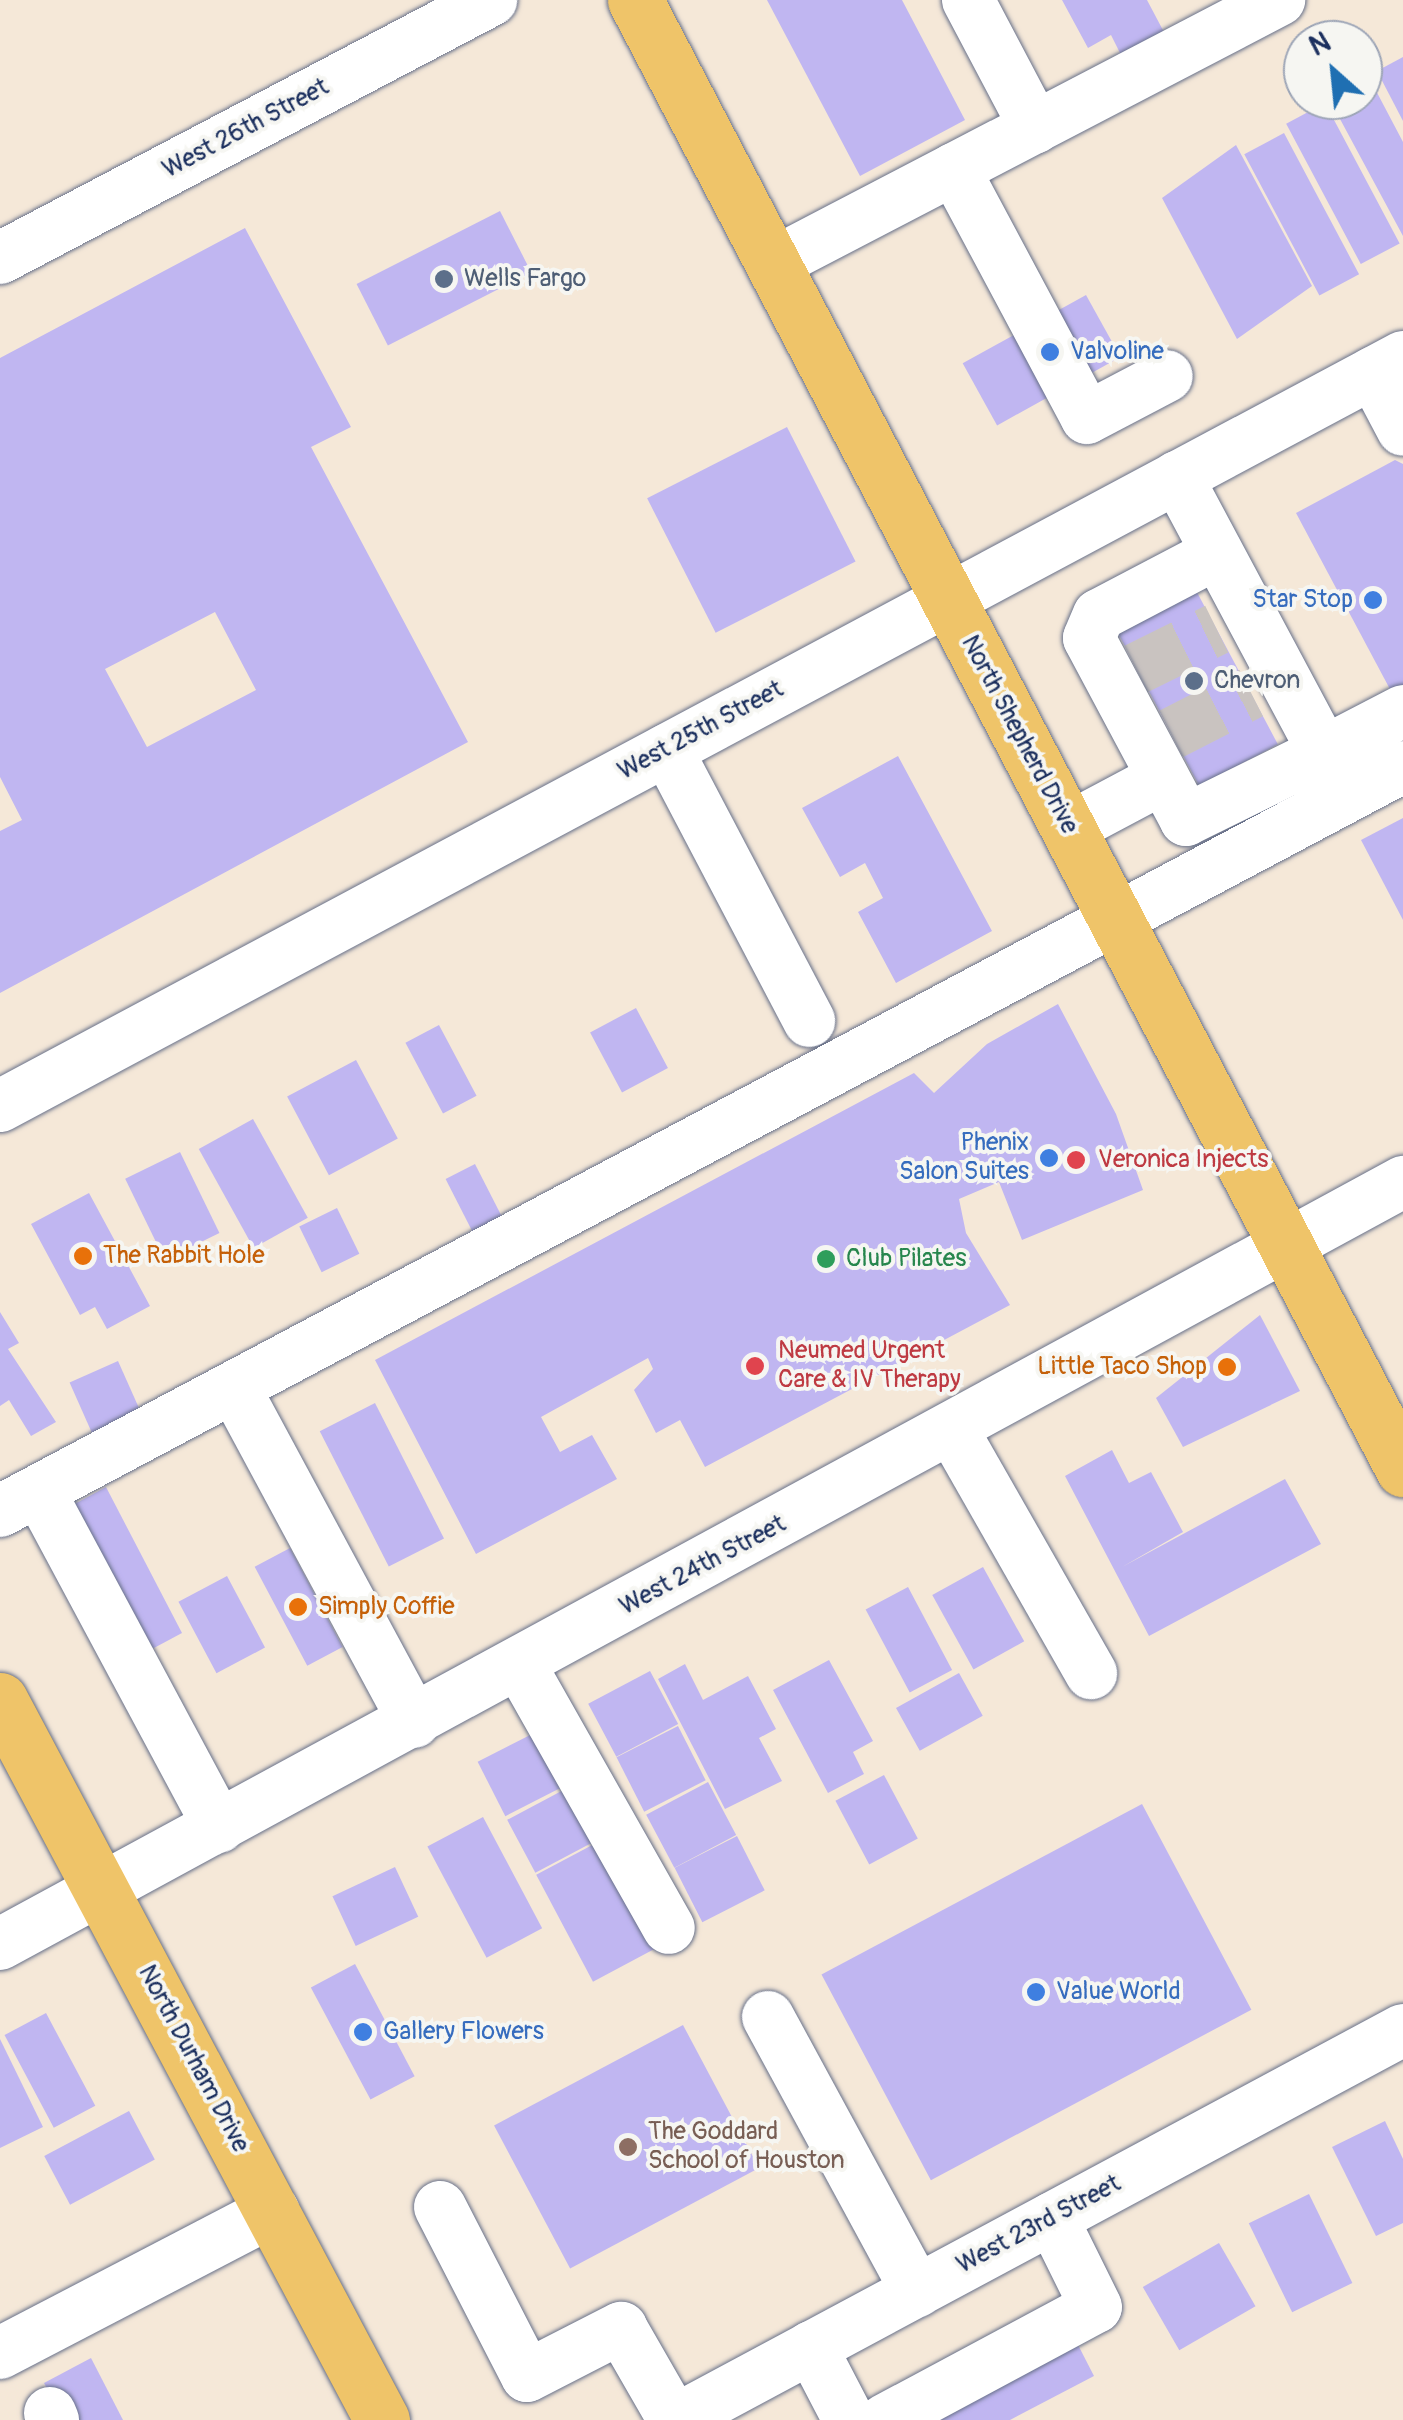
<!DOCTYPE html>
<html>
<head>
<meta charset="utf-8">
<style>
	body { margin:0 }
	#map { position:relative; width:1403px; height:2420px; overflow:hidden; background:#f5e8d8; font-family:Pangolin,sans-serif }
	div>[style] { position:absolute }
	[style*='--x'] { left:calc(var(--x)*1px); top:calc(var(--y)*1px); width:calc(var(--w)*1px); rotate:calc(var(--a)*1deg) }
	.building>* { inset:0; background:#c0b6f1; transform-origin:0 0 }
	.minor-tunnel>* { height:52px; margin-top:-26px; transform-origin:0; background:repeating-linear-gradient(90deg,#c9c3c0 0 52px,transparent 0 78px) }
	.roads { filter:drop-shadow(0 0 2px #677089) drop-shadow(0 0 2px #677089) }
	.minor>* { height:52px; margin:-26px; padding:0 26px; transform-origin:26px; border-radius:26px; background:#fff }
	.major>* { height:55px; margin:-27.5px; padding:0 27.5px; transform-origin:27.5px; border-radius:27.5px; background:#efc469 }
	.dots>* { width:28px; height:28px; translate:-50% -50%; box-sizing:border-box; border:5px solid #f6f6f2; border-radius:50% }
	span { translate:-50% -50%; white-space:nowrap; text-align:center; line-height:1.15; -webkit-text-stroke:8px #f6f6f2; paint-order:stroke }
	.street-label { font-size:25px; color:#1b2f5e }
	.service-label { font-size:25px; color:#4e5e75 }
	.left { translate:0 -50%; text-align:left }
	.shop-label { font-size:25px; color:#366cbe }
	.right { translate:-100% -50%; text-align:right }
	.health-label { font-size:25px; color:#be3a42 }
	.food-label { font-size:25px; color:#c56008 }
	.leisure-label { font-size:25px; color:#27864d }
	.education-label { font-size:25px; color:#785e54 }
	.north { position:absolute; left:1283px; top:20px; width:100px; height:100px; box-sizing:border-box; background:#f6f6f2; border:2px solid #9ea6b7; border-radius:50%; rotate:333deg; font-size:28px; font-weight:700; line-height:40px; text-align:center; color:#1b2f5e }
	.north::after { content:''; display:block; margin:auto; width:35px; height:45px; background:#1f6fb2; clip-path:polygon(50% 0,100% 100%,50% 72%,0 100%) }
</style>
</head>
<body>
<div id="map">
	<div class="building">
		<i style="clip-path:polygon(767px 0,902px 0,965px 120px,860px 176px)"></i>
		<i style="clip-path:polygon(1062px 0,1147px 0,1165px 34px,1122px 57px,1111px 35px,1088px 48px)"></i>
		<i style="clip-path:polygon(1403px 57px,1403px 121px,1377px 71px)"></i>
		<i style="clip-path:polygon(1373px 85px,1403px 142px,1403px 236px,1333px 106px,1363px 100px)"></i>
		<i style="left:1325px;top:103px;width:159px;height:44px;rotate:62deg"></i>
		<i style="left:1284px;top:133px;width:160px;height:45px;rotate:62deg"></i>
		<i style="clip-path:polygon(1236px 145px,1312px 286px,1237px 339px,1162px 198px)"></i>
		<i style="left:500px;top:211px;width:69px;height:161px;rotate:63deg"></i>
		<i style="clip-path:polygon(evenodd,245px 228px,351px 427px,311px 447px,468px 742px,0 993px,0 831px,22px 820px,0 777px,0 358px,245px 228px,215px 612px,256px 690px,147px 747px,105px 669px,215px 612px)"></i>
		<i style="left:1086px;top:295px;width:71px;height:141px;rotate:61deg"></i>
		<i style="left:787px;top:427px;width:151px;height:157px;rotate:63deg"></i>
		<i style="clip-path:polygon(1395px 460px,1403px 464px,1403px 687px,1392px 693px,1296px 513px)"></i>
		<i style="left:1191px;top:581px;width:185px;height:89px;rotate:62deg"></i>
		<i style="clip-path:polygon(898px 756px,992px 931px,896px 983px,858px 912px,883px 898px,865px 863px,840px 877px,802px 808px)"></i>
		<i style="clip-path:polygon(1403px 818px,1403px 920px,1361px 840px)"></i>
		<i style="clip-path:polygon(1058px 1004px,1116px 1114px,1143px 1190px,1022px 1240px,999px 1182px,959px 1199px,966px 1233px,1010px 1305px,705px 1467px,680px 1420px,656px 1433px,634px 1390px,653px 1369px,648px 1358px,541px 1417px,560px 1452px,592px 1435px,617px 1479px,476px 1554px,375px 1360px,914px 1073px,934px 1093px,987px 1044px)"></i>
		<i style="left:636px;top:1008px;width:68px;height:52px;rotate:62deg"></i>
		<i style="left:439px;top:1025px;width:80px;height:38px;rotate:62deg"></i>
		<i style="left:356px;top:1060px;width:89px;height:78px;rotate:62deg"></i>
		<i style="left:253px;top:1119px;width:113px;height:62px;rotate:61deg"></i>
		<i style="left:180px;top:1152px;width:90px;height:61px;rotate:64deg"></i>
		<i style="left:475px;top:1164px;width:61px;height:33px;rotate:63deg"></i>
		<i style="clip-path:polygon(89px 1193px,150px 1306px,107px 1329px,95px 1307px,80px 1315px,31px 1224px)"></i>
		<i style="left:337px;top:1208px;width:51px;height:42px;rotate:64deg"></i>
		<i style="clip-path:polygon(0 1312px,19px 1343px,8px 1349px,56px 1422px,31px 1436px,9px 1400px,0 1406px)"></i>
		<i style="clip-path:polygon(1260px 1315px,1300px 1391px,1183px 1447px,1156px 1398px)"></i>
		<i style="left:118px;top:1361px;width:57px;height:53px;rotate:66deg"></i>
		<i style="left:375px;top:1403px;width:152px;height:62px;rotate:63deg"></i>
		<i style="clip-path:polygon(1112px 1450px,1129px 1483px,1151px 1472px,1183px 1532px,1122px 1567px,1285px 1479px,1321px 1544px,1149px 1636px,1065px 1476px)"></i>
		<i style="clip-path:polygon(106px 1487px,182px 1633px,139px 1656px,69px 1507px)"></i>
		<i style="left:290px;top:1548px;width:112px;height:40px;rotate:62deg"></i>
		<i style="left:983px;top:1567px;width:85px;height:58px;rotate:61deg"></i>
		<i style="left:227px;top:1576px;width:81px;height:55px;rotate:62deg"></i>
		<i style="left:908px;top:1587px;width:94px;height:48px;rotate:62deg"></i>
		<i style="clip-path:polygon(829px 1660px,873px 1741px,853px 1752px,864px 1774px,828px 1793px,773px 1690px)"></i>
		<i style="clip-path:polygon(685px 1664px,703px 1700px,748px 1676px,776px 1729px,759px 1738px,782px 1781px,725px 1809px,658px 1679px)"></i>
		<i style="left:650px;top:1671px;width:60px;height:70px;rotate:62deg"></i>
		<i style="left:959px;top:1673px;width:49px;height:72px;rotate:61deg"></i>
		<i style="left:678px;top:1726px;width:61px;height:69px;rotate:63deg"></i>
		<i style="left:540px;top:1730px;width:61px;height:70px;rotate:63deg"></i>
		<i style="left:884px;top:1775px;width:72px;height:55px;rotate:62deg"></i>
		<i style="left:708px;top:1782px;width:60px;height:70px;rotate:62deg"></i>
		<i style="left:569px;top:1787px;width:60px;height:70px;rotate:62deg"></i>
		<i style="left:1142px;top:1804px;width:233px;height:363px;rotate:62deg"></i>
		<i style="left:483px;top:1817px;width:126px;height:63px;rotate:62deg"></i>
		<i style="left:737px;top:1836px;width:61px;height:70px;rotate:63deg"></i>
		<i style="left:598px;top:1842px;width:121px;height:70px;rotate:62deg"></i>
		<i style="left:395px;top:1867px;width:55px;height:69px;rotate:65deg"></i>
		<i style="left:355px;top:1964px;width:127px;height:50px;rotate:62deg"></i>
		<i style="left:46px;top:2013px;width:105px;height:47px;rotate:62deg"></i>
		<i style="left:683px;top:2025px;width:162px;height:214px;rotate:62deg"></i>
		<i style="clip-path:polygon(0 2039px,43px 2127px,0 2148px)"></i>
		<i style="left:129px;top:2111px;width:55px;height:96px;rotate:62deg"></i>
		<i style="clip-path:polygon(1385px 2121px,1403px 2159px,1403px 2223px,1376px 2236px,1332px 2147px)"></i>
		<i style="left:1309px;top:2194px;width:99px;height:67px;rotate:64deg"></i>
		<i style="left:1219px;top:2243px;width:73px;height:88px;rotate:60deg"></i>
		<i style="clip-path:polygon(1076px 2341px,1094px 2376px,1010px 2420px,928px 2420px)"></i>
		<i style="clip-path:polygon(91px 2358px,123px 2420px,64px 2420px,44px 2383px)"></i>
	</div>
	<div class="minor-tunnel">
		<i style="--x:1136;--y:669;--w:90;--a:-26.3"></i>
		<i style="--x:1171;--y:734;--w:90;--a:-27.1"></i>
	</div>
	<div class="roads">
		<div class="minor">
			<i style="--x:968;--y:0;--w:144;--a:62.2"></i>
			<i style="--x:954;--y:169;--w:282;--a:61.9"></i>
			<i style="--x:1087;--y:418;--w:90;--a:-27.7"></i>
			<i style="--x:0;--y:258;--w:555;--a:-27.72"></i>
			<i style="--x:772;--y:264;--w:572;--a:-27.51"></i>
			<i style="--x:1373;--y:373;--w:64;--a:62.2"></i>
			<i style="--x:1177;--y:477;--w:312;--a:61.9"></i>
			<i style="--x:1324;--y:752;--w:154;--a:153.8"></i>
			<i style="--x:1186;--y:820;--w:206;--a:-118.1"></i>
			<i style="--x:1089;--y:638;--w:25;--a:-67"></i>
			<i style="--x:1099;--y:615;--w:133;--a:-27.7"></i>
			<i style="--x:667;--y:750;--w:306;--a:62.3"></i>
			<i style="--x:1324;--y:752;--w:89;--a:-27.4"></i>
			<i style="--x:1069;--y:828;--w:106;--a:-28"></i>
			<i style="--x:0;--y:1106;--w:1590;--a:-28.1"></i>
			<i style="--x:235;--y:1389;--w:378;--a:61.7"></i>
			<i style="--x:953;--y:1431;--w:279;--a:60.3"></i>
			<i style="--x:39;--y:1491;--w:381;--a:61.8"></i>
			<i style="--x:0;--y:1511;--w:1588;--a:-27.94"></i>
			<i style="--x:520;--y:1665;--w:302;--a:60.5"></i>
			<i style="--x:0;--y:1944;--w:1597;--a:-28.51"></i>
			<i style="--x:768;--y:2017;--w:312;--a:61.5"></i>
			<i style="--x:440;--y:2207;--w:190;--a:62.8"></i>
			<i style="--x:527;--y:2376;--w:106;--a:-27.1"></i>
			<i style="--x:621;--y:2328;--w:106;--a:60.1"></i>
			<i style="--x:811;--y:2347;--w:82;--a:62.5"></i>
			<i style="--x:0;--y:2353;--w:308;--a:-27.5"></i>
			<i style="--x:50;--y:2413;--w:8;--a:67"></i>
			<i style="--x:676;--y:2420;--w:825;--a:-28.21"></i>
			<i style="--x:885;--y:2420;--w:239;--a:-28.2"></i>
			<i style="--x:1096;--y:2307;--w:99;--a:-116.3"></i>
		</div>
		<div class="major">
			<i style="--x:635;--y:0;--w:1658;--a:62.4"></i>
			<i style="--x:0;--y:1700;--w:815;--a:62.05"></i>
		</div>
	</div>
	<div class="dots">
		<i style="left:444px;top:279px;background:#5c6f8a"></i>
		<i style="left:1050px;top:352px;background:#3f7fe0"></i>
		<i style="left:1373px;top:600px;background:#3f7fe0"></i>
		<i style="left:1194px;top:681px;background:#5c6f8a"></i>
		<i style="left:1049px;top:1158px;background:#3f7fe0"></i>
		<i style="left:1076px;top:1160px;background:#e0444e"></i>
		<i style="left:83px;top:1256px;background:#e8710a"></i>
		<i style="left:826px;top:1259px;background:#2e9e5b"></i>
		<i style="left:755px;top:1366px;background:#e0444e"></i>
		<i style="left:1227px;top:1367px;background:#e8710a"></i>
		<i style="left:298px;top:1607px;background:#e8710a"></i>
		<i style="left:1036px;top:1992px;background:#3f7fe0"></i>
		<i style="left:363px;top:2032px;background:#3f7fe0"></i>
		<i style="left:628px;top:2147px;background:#8d6e63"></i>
	</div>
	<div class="street-label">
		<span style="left:246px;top:129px;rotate:-28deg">West 26th Street</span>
		<span style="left:701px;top:731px;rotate:-28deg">West 25th Street</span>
		<span style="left:1019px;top:735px;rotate:62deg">North Shepherd Drive</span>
		<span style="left:703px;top:1566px;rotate:-28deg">West 24th Street</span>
		<span style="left:193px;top:2059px;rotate:62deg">North Durham Drive</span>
		<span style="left:1039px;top:2225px;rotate:-28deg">West 23rd Street</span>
	</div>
	<div class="service-label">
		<span class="left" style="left:464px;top:279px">Wells Fargo</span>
		<span class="left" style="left:1214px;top:681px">Chevron</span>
	</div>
	<div class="shop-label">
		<span class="left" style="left:1070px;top:352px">Valvoline</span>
		<span class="right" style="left:1353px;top:600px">Star Stop</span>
		<span class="right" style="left:1029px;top:1158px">Phenix<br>Salon Suites</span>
		<span class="left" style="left:1056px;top:1992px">Value World</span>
		<span class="left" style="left:383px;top:2032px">Gallery Flowers</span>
	</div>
	<div class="health-label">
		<span class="left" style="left:1098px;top:1160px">Veronica Injects</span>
		<span class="left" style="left:778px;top:1366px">Neumed Urgent<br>Care &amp; IV Therapy</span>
	</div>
	<div class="food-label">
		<span class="left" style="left:103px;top:1256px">The Rabbit Hole</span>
		<span class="right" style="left:1207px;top:1367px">Little Taco Shop</span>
		<span class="left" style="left:318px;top:1607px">Simply Coffie</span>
	</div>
	<div class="leisure-label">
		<span class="left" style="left:846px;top:1259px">Club Pilates</span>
	</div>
	<div class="education-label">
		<span class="left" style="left:648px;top:2147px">The Goddard<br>School of Houston</span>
	</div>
	<div class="north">N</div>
</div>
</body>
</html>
